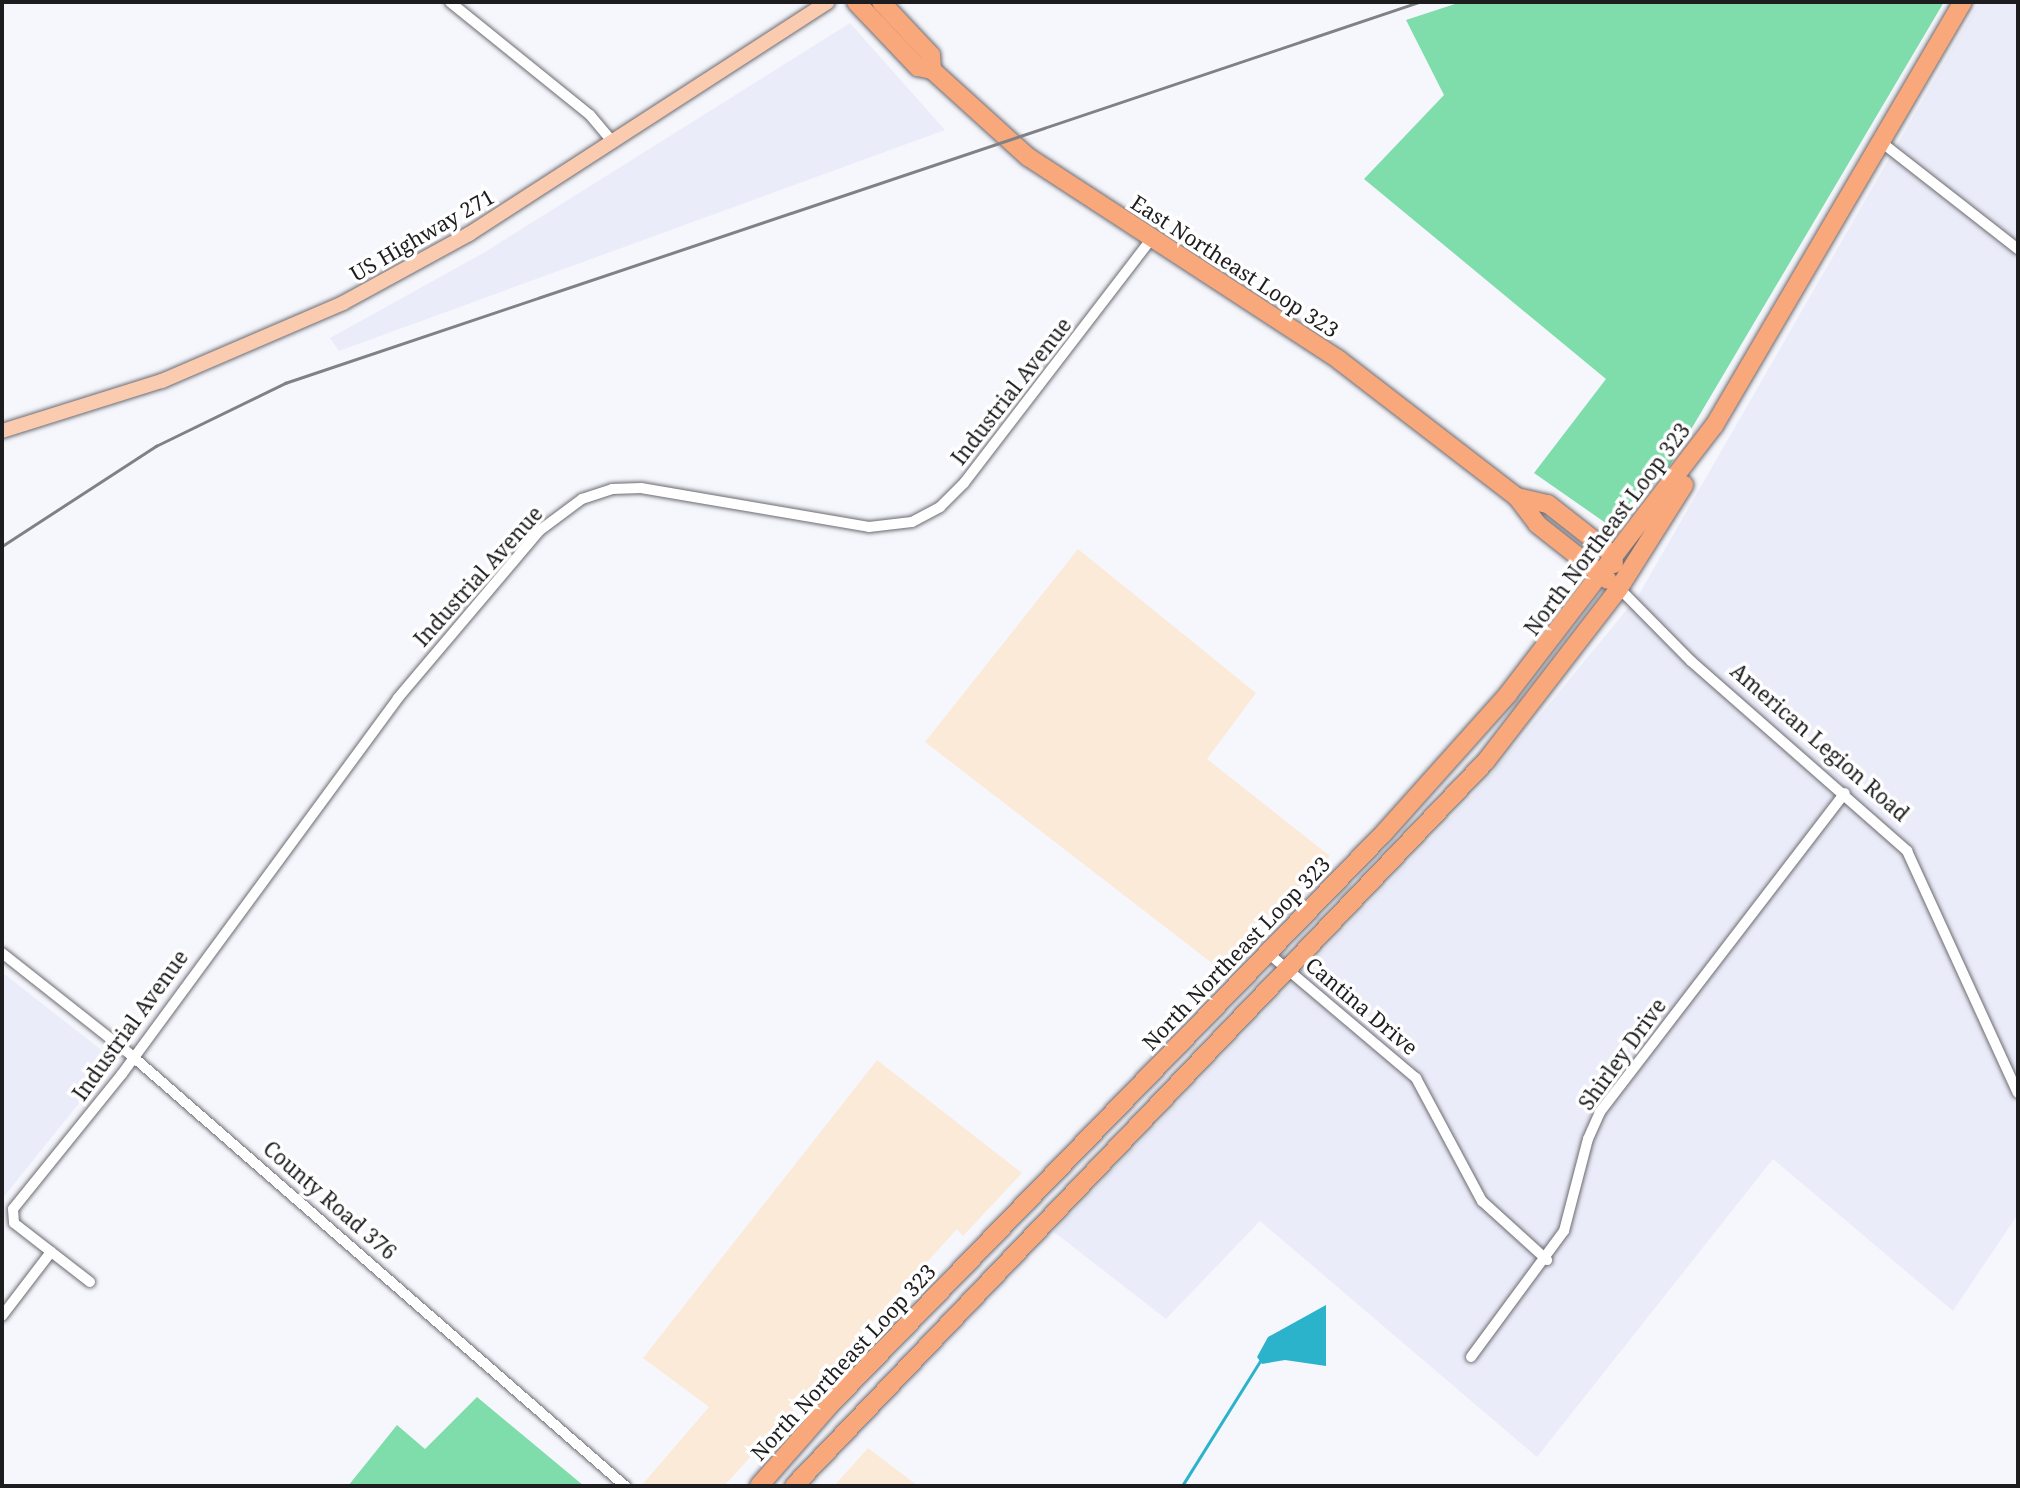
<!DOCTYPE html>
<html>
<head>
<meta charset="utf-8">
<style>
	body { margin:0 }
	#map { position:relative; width:2020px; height:1488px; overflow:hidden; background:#f6f7fd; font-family:"Noto Serif",serif }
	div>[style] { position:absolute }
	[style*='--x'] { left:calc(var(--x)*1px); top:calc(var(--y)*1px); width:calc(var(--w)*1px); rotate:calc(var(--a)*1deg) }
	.commercial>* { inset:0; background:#fbead8 }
	.built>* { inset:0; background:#ebecf9 }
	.forest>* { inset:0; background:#7eddab }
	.water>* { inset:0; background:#2bb3cc }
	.stream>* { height:2.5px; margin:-1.25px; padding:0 1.25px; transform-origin:1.25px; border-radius:1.25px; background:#2bb3cc }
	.roads { filter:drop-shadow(0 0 2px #6b6b71) drop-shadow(0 0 2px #6b6b71) }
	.minor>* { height:10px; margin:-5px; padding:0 5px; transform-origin:5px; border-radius:5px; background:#fff }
	.major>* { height:14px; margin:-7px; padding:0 7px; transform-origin:7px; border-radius:7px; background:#fbcbb0 }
	.highway>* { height:18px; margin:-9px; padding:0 9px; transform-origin:9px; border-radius:9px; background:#f9a87c }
	.rail>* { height:2.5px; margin:-1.25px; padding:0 1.25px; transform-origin:1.25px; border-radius:1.25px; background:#808185 }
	span { translate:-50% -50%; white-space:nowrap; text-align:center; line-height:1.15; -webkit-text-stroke:7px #fff; paint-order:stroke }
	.street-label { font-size:21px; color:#1d1d1f }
	.frame { position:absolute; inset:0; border:4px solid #1d1d1f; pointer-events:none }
</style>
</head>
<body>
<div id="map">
	<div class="commercial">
		<i style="clip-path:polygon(1078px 549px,1256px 693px,1207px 759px,1330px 856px,1217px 967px,925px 742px)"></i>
		<i style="clip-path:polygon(877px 1060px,1022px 1173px,963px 1236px,957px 1229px,724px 1486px,641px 1486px,709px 1407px,643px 1358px)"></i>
		<i style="clip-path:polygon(868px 1448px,918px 1486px,834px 1486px)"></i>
	</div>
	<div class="built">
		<i style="clip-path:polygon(1979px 2px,2018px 2px,2018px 1214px,1953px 1311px,1773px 1159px,1537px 1457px,1260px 1221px,1166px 1319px,1054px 1232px,1484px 783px,1638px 596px)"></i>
		<i style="clip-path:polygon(850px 23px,945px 130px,339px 351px,330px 338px,485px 252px)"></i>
		<i style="clip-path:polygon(2px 972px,114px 1060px,2px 1199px)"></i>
	</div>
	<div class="forest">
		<i style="clip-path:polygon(1461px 2px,1944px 2px,1667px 470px,1610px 526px,1534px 473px,1606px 379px,1364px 179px,1444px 95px,1406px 20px)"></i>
		<i style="clip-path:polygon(477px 1397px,584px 1486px,348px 1486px,397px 1425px,425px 1449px)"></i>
	</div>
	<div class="water">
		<i style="clip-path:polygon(1326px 1305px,1326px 1366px,1285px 1360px,1262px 1364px,1257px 1357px,1268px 1337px)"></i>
	</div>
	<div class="stream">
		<i style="--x:1182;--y:1486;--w:147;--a:-58"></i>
	</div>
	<div class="roads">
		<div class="minor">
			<i style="--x:450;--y:2;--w:180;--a:38.9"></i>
			<i style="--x:590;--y:115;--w:35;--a:50"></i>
			<i style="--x:1881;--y:142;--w:174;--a:38"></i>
			<i style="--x:1619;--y:588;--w:103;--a:45.4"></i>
			<i style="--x:1691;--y:661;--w:288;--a:41.3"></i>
			<i style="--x:1907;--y:851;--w:266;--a:65.4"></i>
			<i style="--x:2;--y:953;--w:164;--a:38.3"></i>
			<i style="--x:131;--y:1055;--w:656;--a:41.1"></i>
			<i style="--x:1268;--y:953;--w:194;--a:40.2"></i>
			<i style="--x:1416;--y:1078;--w:140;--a:61.8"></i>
			<i style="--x:1482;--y:1201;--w:88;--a:42.2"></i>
			<i style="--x:90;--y:1282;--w:96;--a:-142.2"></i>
			<i style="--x:14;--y:1223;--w:14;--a:-94"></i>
			<i style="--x:13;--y:1209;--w:174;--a:-51.1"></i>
			<i style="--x:122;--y:1074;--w:466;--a:-53.7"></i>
			<i style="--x:398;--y:698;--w:219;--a:-49.8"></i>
			<i style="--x:539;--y:531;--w:54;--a:-36.7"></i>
			<i style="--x:582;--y:499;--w:32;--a:-18"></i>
			<i style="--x:612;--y:489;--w:29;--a:-2"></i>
			<i style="--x:641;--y:488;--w:231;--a:9.7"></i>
			<i style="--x:869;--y:527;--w:43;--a:-6.6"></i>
			<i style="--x:912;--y:522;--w:32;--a:-28"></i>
			<i style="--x:940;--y:507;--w:34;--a:-45"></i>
			<i style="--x:964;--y:483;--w:307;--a:-52.5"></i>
			<i style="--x:2;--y:1316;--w:81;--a:-52.6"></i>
			<i style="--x:1471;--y:1357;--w:157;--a:-53.6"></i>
			<i style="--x:1564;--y:1231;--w:95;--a:-75.4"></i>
			<i style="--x:1588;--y:1139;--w:30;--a:-66"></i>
			<i style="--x:1600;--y:1112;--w:402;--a:-52.5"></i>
		</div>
		<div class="major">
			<i style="--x:2;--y:431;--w:168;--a:-17.4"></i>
			<i style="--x:162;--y:381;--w:197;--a:-23.3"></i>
			<i style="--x:343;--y:303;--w:144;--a:-28.7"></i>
			<i style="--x:469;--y:234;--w:427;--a:-32.9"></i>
		</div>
		<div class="highway">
			<i style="--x:856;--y:2;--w:90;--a:46.4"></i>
			<i style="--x:918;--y:67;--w:14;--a:12"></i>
			<i style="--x:932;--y:70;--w:130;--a:42.2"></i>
			<i style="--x:1028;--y:157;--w:371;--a:33.1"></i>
			<i style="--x:1339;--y:360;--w:225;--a:37.6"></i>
			<i style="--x:1517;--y:497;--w:34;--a:53"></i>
			<i style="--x:1537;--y:524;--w:90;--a:38.3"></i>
			<i style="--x:881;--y:2;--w:73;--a:46.7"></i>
			<i style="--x:931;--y:55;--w:15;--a:86"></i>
			<i style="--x:1517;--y:497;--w:32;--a:13"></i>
			<i style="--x:1548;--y:504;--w:83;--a:38.1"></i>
			<i style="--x:1613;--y:555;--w:9;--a:84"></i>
			<i style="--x:759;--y:1486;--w:106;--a:-48.8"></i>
			<i style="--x:829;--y:1406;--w:796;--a:-45.92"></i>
			<i style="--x:1383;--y:834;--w:188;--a:-48.2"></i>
			<i style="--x:1508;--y:694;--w:338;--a:-52.5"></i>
			<i style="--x:1714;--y:426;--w:492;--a:-59.6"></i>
			<i style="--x:794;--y:1486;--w:1002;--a:-46.33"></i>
			<i style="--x:1486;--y:761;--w:218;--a:-52.4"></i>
			<i style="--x:1619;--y:588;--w:122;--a:-57.7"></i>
		</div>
	</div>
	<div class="rail">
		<i style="--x:2;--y:546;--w:184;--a:-33"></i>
		<i style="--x:156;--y:446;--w:144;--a:-26"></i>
		<i style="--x:285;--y:383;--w:1196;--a:-18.57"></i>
	</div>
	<div class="street-label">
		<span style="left:422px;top:235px;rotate:-30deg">US Highway 271</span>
		<span style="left:1235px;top:266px;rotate:33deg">East Northeast Loop 323</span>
		<span style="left:1011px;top:391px;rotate:-52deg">Industrial Avenue</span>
		<span style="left:1607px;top:529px;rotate:-53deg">North Northeast Loop 323</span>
		<span style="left:478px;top:576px;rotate:-48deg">Industrial Avenue</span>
		<span style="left:1820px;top:742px;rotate:41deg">American Legion Road</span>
		<span style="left:1236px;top:953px;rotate:-46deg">North Northeast Loop 323</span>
		<span style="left:1362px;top:1006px;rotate:40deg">Cantina Drive</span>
		<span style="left:130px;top:1025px;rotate:-54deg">Industrial Avenue</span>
		<span style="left:1622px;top:1054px;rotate:-54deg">Shirley Drive</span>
		<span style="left:330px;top:1200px;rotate:41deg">County Road 376</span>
		<span style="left:843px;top:1362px;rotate:-47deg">North Northeast Loop 323</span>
	</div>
	<div class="frame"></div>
</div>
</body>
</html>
